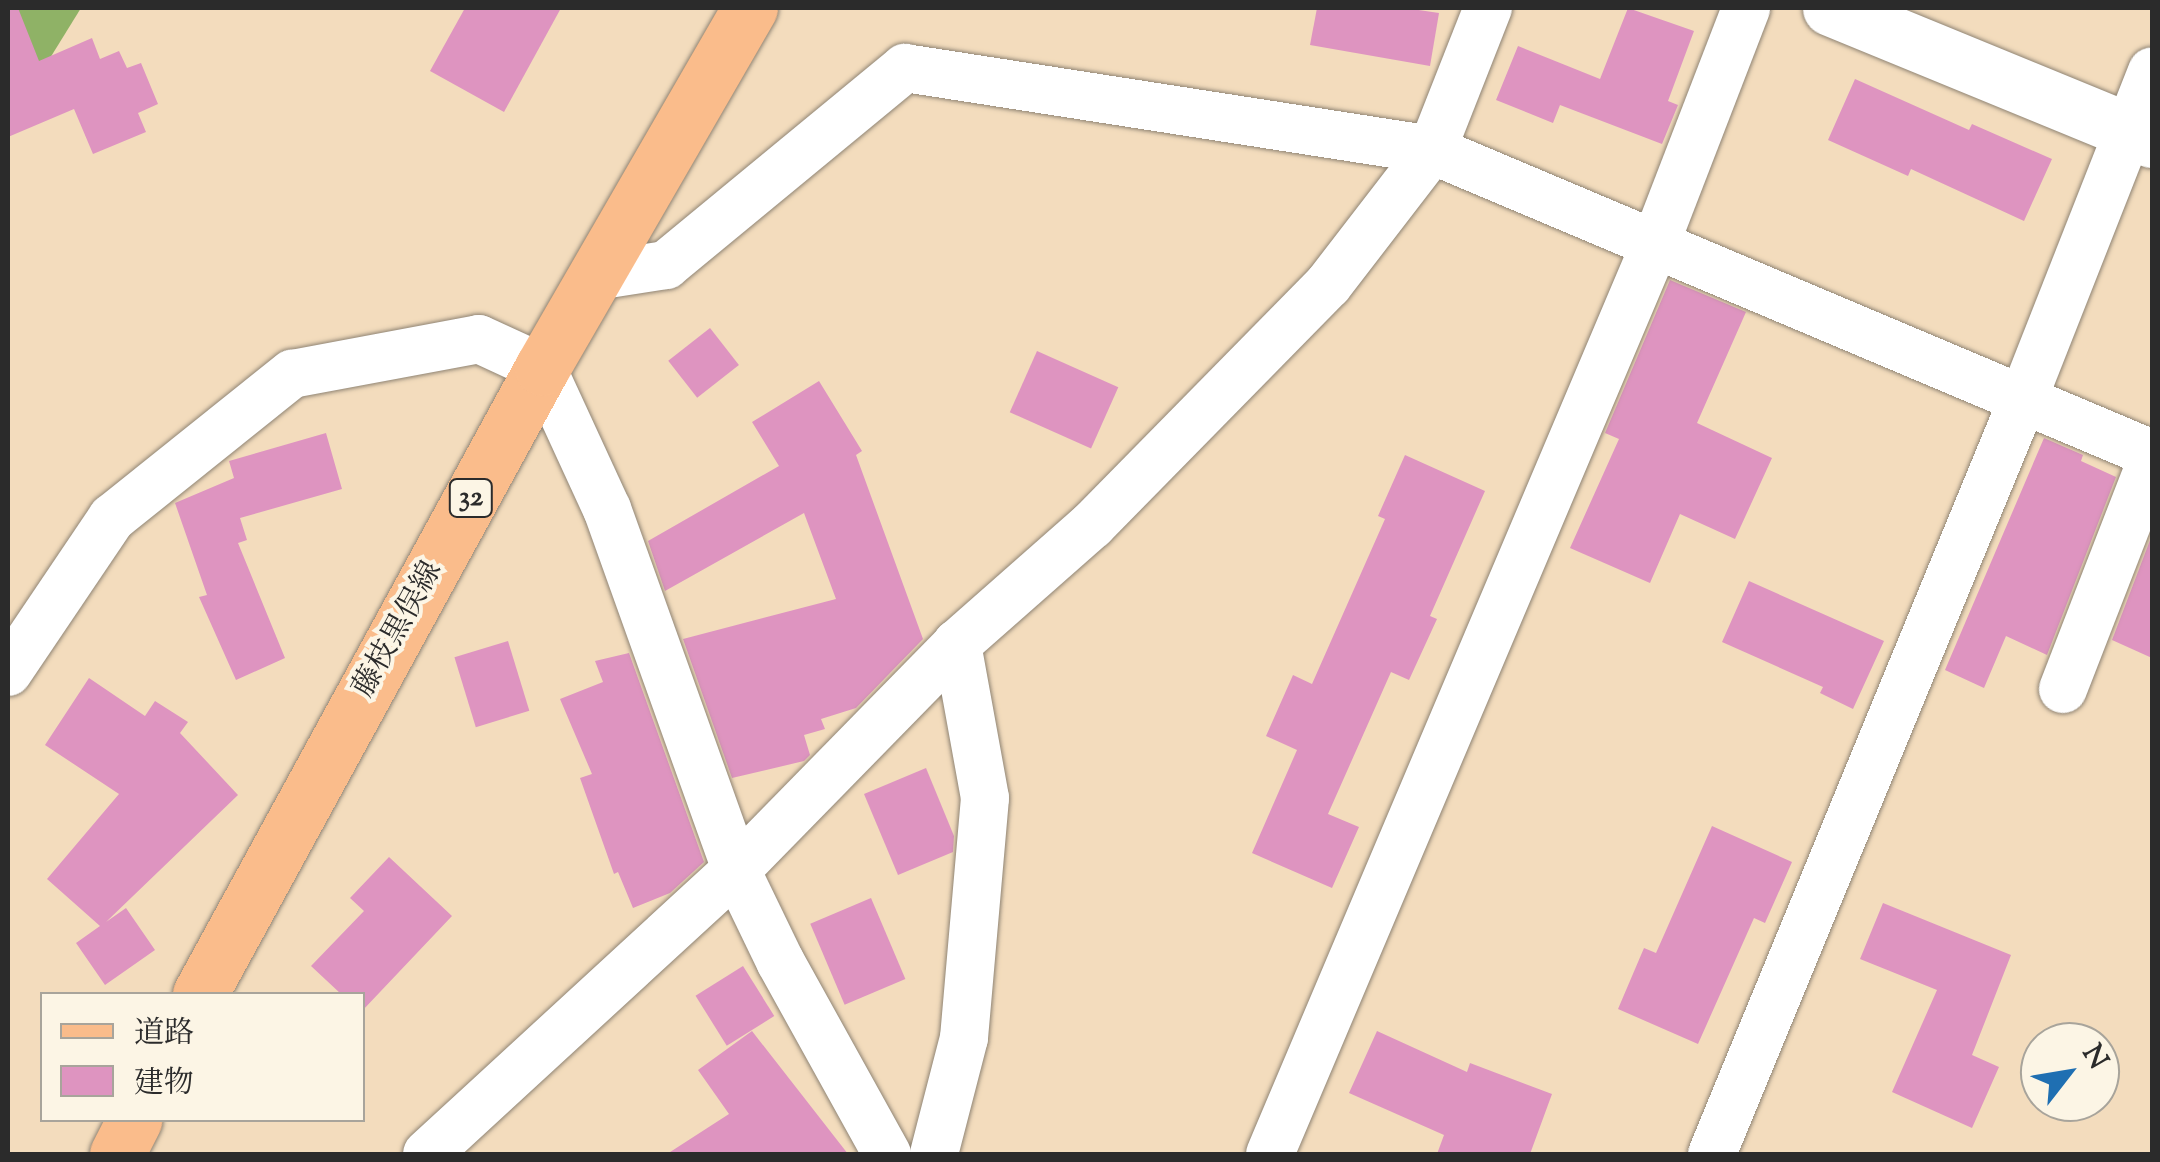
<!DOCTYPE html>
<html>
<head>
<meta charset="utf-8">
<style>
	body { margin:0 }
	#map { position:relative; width:2160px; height:1162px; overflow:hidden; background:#f3dcbd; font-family:"Sorts Mill Goudy","Noto Serif JP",serif }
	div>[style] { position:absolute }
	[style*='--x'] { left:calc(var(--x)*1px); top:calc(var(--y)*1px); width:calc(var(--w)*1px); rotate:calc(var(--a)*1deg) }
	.forest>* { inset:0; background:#8fb266 }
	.building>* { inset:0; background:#de94c0; transform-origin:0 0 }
	.roads { filter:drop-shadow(0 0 2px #8f8474) drop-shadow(0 0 2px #8f8474) }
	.minor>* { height:48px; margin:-24px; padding:0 24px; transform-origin:24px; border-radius:24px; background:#fff }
	.tertiary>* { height:55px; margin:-27.5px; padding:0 27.5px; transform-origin:27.5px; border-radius:27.5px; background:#fff }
	.primary>* { height:55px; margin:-27.5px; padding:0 27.5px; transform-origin:27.5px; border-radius:27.5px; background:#fabc8b }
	span { translate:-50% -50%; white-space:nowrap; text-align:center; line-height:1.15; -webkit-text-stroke:8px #fcf5e5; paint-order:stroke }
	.shield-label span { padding:2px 8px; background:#fcf5e5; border:2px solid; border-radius:8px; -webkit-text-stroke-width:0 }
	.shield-label { font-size:28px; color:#2b2b2b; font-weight:700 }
	.street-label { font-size:30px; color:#2b2b2b }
	.frame { position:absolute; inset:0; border:10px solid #2b2b2b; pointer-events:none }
	.legend { position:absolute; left:40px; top:992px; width:325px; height:130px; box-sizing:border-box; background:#fcf5e5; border:2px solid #a8a49b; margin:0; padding:12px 18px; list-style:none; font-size:30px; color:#2b2b2b }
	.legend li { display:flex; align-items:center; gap:20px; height:50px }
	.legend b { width:50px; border:2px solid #a8a49b }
	.north { position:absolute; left:2020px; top:1022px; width:100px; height:100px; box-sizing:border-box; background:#fcf5e5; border:2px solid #a8a49b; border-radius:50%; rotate:59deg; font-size:28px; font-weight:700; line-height:40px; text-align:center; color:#2b2b2b }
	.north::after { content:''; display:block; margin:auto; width:35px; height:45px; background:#1f6fb2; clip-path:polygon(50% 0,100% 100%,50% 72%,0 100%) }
</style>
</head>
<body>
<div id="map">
	<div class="forest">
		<i style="clip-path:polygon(8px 8px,81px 8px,8px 126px)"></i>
	</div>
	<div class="building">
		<i style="clip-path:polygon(8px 8px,18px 8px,39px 61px,92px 38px,100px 59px,119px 51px,127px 68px,141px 63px,158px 104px,138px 113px,146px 132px,93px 154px,74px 109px,8px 137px)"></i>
		<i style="clip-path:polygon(465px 8px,561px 8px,504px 112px,430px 71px)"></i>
		<i style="clip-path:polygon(1317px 8px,1405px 8px,1439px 13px,1430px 66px,1310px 45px)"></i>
		<i style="clip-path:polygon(1628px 8px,1694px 31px,1668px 101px,1678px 105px,1662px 144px,1560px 105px,1553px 123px,1496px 100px,1518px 46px,1600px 79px)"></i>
		<i style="clip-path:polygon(1855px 79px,1969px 130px,1972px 124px,2052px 159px,2024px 221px,1911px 169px,1908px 176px,1828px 140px)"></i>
		<i style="clip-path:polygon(1670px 280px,1746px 312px,1697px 423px,1772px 458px,1735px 539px,1680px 514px,1650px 583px,1570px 548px,1619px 439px,1605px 433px)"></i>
		<i style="left:710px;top:328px;width:47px;height:53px;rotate:52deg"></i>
		<i style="left:1037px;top:351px;width:89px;height:67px;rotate:24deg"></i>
		<i style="clip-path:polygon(819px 381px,862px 451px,856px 455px,923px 639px,856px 708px,821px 719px,825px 729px,804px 735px,810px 755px,804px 761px,732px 778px,683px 639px,836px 599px,804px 513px,665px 591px,648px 541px,779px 466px,752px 422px)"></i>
		<i style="clip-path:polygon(326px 433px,342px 489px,240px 518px,247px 540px,238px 543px,285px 658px,236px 680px,199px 597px,207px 595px,175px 503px,234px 478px,229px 461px)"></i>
		<i style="clip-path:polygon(2044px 438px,2083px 455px,2081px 461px,2116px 477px,2047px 655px,2006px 636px,1984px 688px,1945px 670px)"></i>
		<i style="clip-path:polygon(1405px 455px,1485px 491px,1430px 616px,1437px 619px,1409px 680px,1391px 672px,1328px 814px,1359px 827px,1332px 888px,1252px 853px,1297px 750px,1266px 736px,1293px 675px,1312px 684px,1385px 519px,1378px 516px)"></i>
		<i style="clip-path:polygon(2152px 535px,2152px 658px,2112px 640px)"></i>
		<i style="clip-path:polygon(1749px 581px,1884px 641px,1853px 709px,1820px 693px,1823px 687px,1722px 642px)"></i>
		<i style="left:508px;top:641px;width:73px;height:56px;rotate:73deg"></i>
		<i style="clip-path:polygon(629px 653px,704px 862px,670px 893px,633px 908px,618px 872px,614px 874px,580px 778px,592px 774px,560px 699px,603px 682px,595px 661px)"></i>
		<i style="clip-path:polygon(89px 678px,145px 716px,155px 701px,188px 722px,180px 733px,238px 795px,106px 922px,126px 908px,155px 950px,105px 985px,76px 943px,100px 926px,47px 879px,119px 794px,45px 745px)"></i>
		<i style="clip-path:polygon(926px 768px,954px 836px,953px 852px,898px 875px,864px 794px)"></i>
		<i style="clip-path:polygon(1712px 826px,1792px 862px,1765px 923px,1754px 918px,1698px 1044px,1618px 1009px,1644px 948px,1656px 953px)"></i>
		<i style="clip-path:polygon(389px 857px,452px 916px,362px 1011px,362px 994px,341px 994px,311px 966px,364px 911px,350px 898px)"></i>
		<i style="left:871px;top:898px;width:88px;height:66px;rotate:67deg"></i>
		<i style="clip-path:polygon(1883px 903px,2011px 955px,1972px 1055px,1999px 1067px,1972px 1128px,1892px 1092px,1937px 990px,1860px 959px)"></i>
		<i style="left:743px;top:966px;width:59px;height:56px;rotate:58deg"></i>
		<i style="clip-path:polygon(752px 1031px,848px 1154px,667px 1154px,729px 1114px,698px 1070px)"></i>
		<i style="clip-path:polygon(1377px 1031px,1467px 1072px,1470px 1063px,1552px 1094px,1530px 1154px,1437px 1154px,1444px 1135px,1349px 1093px)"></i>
	</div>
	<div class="roads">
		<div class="minor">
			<i style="--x:595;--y:276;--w:72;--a:-8.8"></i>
			<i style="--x:666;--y:265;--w:310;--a:-39.5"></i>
			<i style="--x:905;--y:68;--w:533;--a:8.84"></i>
			<i style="--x:1432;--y:150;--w:782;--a:22.89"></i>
			<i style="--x:8;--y:672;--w:186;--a:-56"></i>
			<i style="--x:112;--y:518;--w:231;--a:-38.7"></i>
			<i style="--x:292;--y:374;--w:190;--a:-10.6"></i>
			<i style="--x:479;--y:339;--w:69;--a:24.7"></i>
			<i style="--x:542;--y:368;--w:155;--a:65.3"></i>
			<i style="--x:607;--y:509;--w:383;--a:70.3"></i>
			<i style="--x:736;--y:870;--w:101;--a:64.2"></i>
			<i style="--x:780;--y:961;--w:221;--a:61"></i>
			<i style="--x:2063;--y:689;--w:246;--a:-68.8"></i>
			<i style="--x:427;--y:1154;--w:420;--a:-42.6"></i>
			<i style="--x:736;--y:870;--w:316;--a:-45.6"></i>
			<i style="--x:957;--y:644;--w:180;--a:-41.4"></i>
			<i style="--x:1092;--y:525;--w:337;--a:-45.5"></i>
			<i style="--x:1328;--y:285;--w:170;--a:-52.4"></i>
			<i style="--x:1432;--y:150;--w:153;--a:-68.5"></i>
			<i style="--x:934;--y:1154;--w:120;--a:-75.5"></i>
			<i style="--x:964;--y:1038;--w:241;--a:-85"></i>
			<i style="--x:985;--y:798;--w:157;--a:-100.3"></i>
			<i style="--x:1270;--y:1154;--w:985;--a:-67.05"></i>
			<i style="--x:1654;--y:247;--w:256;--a:-68.9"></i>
			<i style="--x:1712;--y:1154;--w:817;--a:-67.61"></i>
			<i style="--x:2023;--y:399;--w:352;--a:-68.5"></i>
		</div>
		<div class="tertiary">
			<i style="--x:1830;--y:8;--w:348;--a:22.3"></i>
		</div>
		<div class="primary">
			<i style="--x:200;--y:994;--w:713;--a:-61.35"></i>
			<i style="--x:542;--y:368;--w:416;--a:-60"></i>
			<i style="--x:117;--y:1154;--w:38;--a:-63"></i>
		</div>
	</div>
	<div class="shield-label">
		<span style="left:471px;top:498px">32</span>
	</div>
	<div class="street-label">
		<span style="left:399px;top:630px;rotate:-61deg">藤枝黒俣線</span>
	</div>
	<div class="frame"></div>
	<ul class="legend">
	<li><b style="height:12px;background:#fabc8b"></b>道路</li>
	<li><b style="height:28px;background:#de94c0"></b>建物</li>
	</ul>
	<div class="north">N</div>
</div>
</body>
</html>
